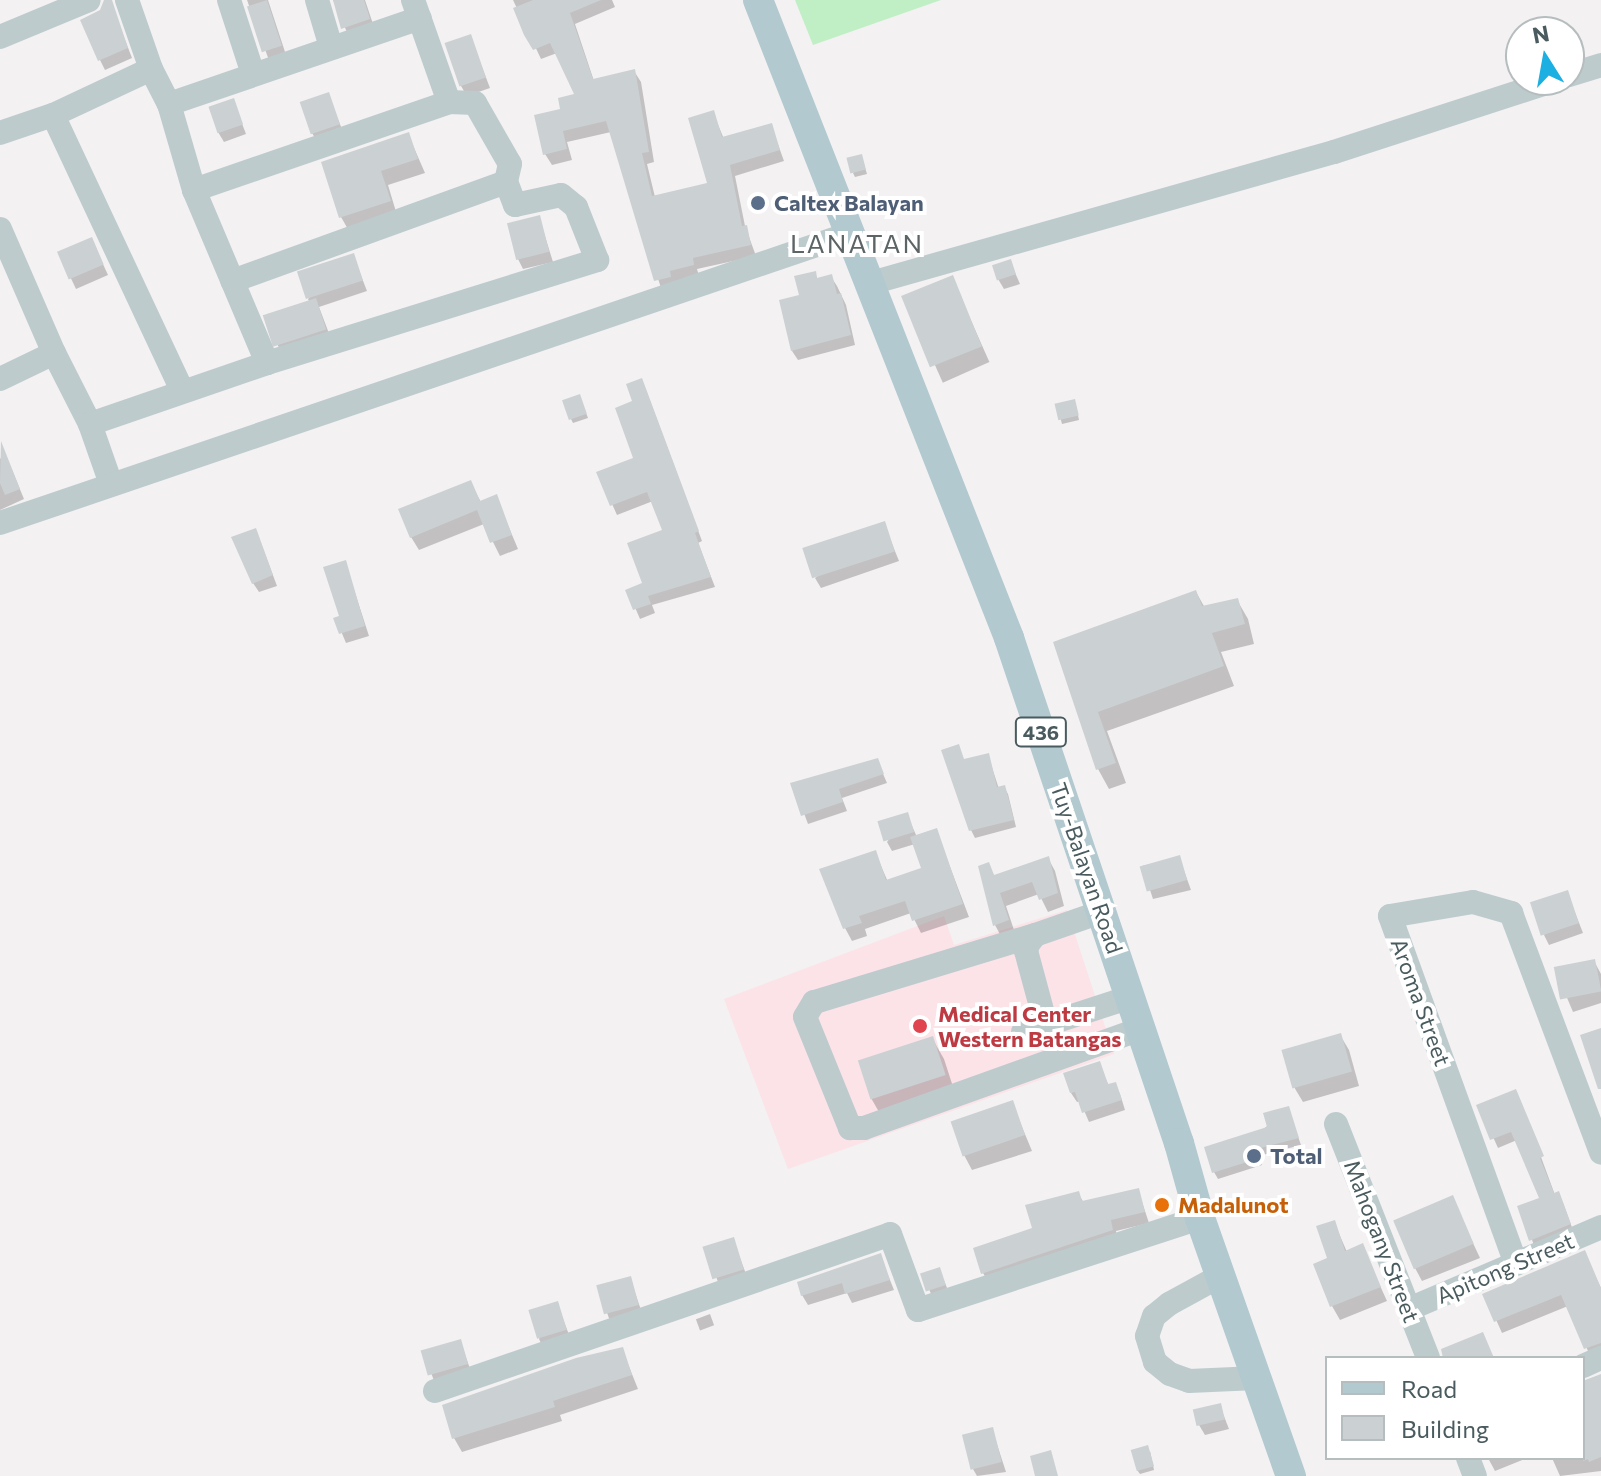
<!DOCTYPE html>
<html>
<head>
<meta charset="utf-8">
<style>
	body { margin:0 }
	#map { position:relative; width:1601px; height:1476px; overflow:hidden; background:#f3f1f2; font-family:Commissioner,sans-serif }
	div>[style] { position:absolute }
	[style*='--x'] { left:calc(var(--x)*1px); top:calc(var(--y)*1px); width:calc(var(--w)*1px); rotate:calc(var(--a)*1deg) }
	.medical>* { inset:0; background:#fbe3e8 }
	.green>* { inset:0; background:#c1efc5 }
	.shadow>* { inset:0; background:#0003; transform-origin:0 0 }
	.building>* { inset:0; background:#cbd0d3; transform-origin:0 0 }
	.minor>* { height:24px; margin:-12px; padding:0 12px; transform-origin:12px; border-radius:12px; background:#bdcbcd }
	.major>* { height:30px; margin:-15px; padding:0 15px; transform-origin:15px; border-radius:15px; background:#b1c9cf }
	.dots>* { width:22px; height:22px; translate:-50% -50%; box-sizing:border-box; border:4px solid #fff; border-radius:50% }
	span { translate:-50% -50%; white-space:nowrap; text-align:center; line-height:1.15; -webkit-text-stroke:8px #fff; paint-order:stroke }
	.shield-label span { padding:2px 6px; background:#fff; border:2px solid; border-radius:6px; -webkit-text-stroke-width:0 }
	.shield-label { font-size:20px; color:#495b5e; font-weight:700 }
	.service-label { font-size:22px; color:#4e5e75; font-weight:700 }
	.left { translate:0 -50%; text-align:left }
	.street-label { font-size:22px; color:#495b5e }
	.health-label { font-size:22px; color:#be3a42; font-weight:700 }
	.food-label { font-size:22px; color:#c56008; font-weight:700 }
	.quarter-label { font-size:26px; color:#5d6466; letter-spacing:2px }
	.legend { position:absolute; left:1325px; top:1356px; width:260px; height:104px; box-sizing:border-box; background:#fff; border:2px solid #b6bdbf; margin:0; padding:10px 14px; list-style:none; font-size:24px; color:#495b5e }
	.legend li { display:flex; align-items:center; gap:16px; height:40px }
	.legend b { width:40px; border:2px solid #b6bdbf }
	.north { position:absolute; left:1505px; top:16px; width:80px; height:80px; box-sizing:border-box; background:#fff; border:2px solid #b6bdbf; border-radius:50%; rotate:349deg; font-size:22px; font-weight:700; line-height:32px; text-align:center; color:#495b5e }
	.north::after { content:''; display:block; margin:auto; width:28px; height:36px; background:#1cafe2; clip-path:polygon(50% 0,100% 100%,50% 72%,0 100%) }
</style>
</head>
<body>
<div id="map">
	<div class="medical">
		<i style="clip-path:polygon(1067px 910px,1114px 1054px,788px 1169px,724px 999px,944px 916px,954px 945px)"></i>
	</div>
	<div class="green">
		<i style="clip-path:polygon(795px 0,941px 0,813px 45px)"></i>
	</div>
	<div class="shadow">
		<i style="clip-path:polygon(247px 0,268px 0,287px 58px,270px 63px)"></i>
		<i style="clip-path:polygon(333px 0,365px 0,375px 30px,350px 39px)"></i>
		<i style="clip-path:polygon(513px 0,612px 0,615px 7px,575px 24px,594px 81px,634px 71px,641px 82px,654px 162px,647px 164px,655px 197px,710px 185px,713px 113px,724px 139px,771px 125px,784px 161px,735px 176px,745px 226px,756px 256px,697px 269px,699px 276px,662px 291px,611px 132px,567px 142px,572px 160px,552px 165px,545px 154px,562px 110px,577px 96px,557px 53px,541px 59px)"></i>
		<i style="clip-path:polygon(112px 6px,132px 58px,105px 70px,100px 60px)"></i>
		<i style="clip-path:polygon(470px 36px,490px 88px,467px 96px,461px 86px)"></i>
		<i style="clip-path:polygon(328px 95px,344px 134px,318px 143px,312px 133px)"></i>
		<i style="clip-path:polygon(233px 100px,246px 134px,224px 142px,218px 132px)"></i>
		<i style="clip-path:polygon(408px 134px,425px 173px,388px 185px,397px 215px,349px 231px,341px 217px)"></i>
		<i style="clip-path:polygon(863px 161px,867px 174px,855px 177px,853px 173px)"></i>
		<i style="clip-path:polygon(539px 217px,553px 262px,523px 269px,518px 259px)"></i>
		<i style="clip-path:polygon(96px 249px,108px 275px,76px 289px,59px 253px)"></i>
		<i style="clip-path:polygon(353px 255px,367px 291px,319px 307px,333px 344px,286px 359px,277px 344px,310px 303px,308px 299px)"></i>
		<i style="clip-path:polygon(1010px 261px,1020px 284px,1004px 289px,998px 279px)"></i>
		<i style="clip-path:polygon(815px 273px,818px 280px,831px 277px,837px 286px,846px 305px,855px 345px,798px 360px,792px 351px,801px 297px)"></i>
		<i style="left:952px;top:278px;width:92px;height:51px;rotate:66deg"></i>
		<i style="clip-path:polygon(646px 390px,702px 541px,698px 543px,715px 587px,652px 605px,655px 613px,640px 619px,628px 591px,645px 584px,664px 531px,653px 501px,617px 515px,598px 473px,636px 459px,635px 402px)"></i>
		<i style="clip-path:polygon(581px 400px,588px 418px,573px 423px,571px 419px)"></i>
		<i style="clip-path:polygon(1057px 405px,1076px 406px,1079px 420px,1062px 424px)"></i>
		<i style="clip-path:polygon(0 458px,12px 470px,24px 499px,0 510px)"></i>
		<i style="clip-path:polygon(470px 482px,481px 502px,496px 497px,518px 549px,500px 556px,484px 524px,419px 550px,411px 537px)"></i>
		<i style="clip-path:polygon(884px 524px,899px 561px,821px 588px,815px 578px)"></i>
		<i style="clip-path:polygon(256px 530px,277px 586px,259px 592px,253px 583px)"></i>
		<i style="clip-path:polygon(345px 562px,369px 636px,346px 643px,336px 619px,342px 617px)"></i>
		<i style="clip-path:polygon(1196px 592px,1205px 608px,1237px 600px,1248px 619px,1254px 644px,1221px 652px,1234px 686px,1107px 731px,1126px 783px,1109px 789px,1098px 769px,1056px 643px)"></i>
		<i style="clip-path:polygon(988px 755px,999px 789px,1004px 787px,1008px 794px,1016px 827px,975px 838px,971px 830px,964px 761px)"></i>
		<i style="clip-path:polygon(877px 760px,887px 783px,842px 798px,847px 811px,808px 824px,793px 784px)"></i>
		<i style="clip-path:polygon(907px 815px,917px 837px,936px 830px,969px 917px,921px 933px,911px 913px,865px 929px,867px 936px,852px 941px,845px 928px,875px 852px,888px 882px,924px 869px,915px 844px,892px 851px,887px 842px)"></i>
		<i style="clip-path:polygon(1179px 857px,1191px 890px,1153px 899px,1142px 866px)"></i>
		<i style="clip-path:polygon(1048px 858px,1055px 871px,1064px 906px,1048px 912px,1039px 894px,1006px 906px,1015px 933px,1002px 938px,995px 925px,988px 865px,995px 877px)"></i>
		<i style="clip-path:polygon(1567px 892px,1583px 933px,1549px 945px,1544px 935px)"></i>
		<i style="clip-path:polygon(1594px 961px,1601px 974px,1601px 1003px,1573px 1012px,1557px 974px)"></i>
		<i style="clip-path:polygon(1340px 1035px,1349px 1050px,1359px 1086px,1303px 1102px,1294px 1087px)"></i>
		<i style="clip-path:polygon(932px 1038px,944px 1059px,956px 1096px,883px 1119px,871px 1098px)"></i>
		<i style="clip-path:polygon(1099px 1064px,1109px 1086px,1115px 1084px,1120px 1094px,1125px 1110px,1089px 1122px,1080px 1101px,1077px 1102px,1071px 1093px)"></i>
		<i style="clip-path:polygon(1520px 1100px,1555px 1195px,1563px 1203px,1574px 1233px,1536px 1250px,1519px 1207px,1541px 1199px,1517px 1140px,1498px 1148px,1479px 1106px)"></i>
		<i style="clip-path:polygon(1012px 1103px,1032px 1151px,972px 1170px,964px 1155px)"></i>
		<i style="clip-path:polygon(1288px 1108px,1301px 1145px,1259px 1156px,1262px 1165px,1218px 1179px,1214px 1172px)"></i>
		<i style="clip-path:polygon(1138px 1190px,1149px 1223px,1116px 1231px,1118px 1241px,989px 1283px,983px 1273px,1078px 1193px,1084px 1203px)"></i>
		<i style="clip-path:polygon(1452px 1198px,1480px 1258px,1422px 1281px,1415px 1268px)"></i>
		<i style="clip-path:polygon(1334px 1222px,1347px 1252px,1362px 1246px,1387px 1301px,1340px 1320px,1332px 1306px,1329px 1259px)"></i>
		<i style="left:733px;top:1240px;width:42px;height:29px;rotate:69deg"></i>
		<i style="clip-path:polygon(1584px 1253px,1601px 1288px,1601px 1357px,1592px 1360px,1568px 1306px,1502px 1333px,1485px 1295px)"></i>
		<i style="clip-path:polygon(880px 1255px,894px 1290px,852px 1303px,847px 1293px,808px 1305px,802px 1295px)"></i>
		<i style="left:939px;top:1269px;width:28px;height:17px;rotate:67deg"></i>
		<i style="left:630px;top:1278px;width:39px;height:33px;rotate:71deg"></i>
		<i style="clip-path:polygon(557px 1303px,571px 1340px,544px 1349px,539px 1339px)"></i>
		<i style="left:710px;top:1314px;width:12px;height:15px;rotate:70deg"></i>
		<i style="left:460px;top:1341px;width:35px;height:38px;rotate:70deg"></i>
		<i style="clip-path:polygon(622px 1349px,638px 1389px,560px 1415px,562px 1421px,462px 1452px,454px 1438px)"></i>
		<i style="clip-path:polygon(1601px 1375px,1601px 1471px,1560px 1476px,1552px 1458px,1583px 1458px,1583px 1381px)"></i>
		<i style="clip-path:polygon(1220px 1406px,1229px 1429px,1205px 1435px,1199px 1425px)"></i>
		<i style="clip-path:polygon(992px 1429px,1006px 1472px,977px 1476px,973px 1469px)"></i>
		<i style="clip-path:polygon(1150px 1451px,1154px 1470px,1140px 1474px,1137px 1470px)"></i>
		<i style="clip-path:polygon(1488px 1458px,1527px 1458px,1495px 1471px)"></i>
	</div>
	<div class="building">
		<i style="clip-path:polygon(104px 0,112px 0,128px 48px,98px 61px,80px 20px,100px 10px)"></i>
		<i style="left:267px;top:0;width:48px;height:21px;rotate:72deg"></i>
		<i style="clip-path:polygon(333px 0,364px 0,370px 19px,341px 29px)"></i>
		<i style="clip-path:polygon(533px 0,601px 0,570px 13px,593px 79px,635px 69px,649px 152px,642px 153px,652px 196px,707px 183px,688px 118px,714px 110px,722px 137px,772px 123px,780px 150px,730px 165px,742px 226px,747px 225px,751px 245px,693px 258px,694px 265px,670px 271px,671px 277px,654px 281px,606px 121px,563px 131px,567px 149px,543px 155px,534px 115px,560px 109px,558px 98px,574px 94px,550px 43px,533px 50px,524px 35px,513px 8px)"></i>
		<i style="left:471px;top:34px;width:46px;height:28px;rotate:71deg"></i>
		<i style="left:329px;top:92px;width:34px;height:31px;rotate:71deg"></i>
		<i style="left:234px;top:98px;width:28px;height:27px;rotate:71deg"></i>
		<i style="clip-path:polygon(409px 132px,418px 159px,381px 171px,391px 201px,339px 218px,321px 162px)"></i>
		<i style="left:862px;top:154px;width:16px;height:16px;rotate:76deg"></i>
		<i style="left:540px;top:215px;width:38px;height:34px;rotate:76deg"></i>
		<i style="left:92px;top:237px;width:30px;height:38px;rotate:67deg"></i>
		<i style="left:354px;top:253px;width:29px;height:60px;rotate:72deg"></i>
		<i style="left:1011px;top:259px;width:16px;height:20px;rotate:72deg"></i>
		<i style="clip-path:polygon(816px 271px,817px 278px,832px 274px,837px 294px,841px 293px,851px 335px,791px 351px,779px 300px,799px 295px,794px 276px)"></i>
		<i style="left:953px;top:275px;width:77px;height:56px;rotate:68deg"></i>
		<i style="left:316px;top:298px;width:33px;height:56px;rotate:72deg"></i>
		<i style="clip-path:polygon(642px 378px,699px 531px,695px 533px,711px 577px,648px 596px,651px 604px,633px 610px,625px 590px,642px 583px,627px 543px,662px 530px,647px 492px,610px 506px,596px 472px,633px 458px,615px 408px,632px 401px,626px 384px)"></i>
		<i style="left:580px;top:394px;width:21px;height:19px;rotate:71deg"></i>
		<i style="left:1075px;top:399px;width:17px;height:21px;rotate:77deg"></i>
		<i style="clip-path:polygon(1px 441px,20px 489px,5px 495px,0 483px)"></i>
		<i style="clip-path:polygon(471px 480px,480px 501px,497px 494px,512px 535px,490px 543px,477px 510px,410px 538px,398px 509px)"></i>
		<i style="left:885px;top:521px;width:32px;height:87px;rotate:72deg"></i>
		<i style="clip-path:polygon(256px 528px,273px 575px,252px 584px,231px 537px)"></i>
		<i style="clip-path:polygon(346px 560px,365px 626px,339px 634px,333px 618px,339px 616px,323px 567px)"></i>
		<i style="clip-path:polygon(1196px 590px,1202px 606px,1238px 598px,1245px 624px,1212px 633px,1224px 666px,1098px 712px,1116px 763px,1096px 770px,1053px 642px)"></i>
		<i style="clip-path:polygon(959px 744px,964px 759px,989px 753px,997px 787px,1005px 785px,1014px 820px,969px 831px,941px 750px)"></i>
		<i style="clip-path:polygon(878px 758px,884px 774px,839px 789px,843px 802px,801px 816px,790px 783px)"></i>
		<i style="left:908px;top:812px;width:21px;height:32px;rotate:73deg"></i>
		<i style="clip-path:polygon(937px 828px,963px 904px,912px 921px,905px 901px,859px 916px,862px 923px,843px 929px,819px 869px,876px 850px,886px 880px,921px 868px,910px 837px)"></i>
		<i style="left:1180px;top:855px;width:26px;height:42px;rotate:74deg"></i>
		<i style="clip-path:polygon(1049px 856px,1058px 893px,1039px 900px,1032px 882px,1000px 893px,1009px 920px,993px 926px,978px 866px,989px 862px,994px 875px)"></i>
		<i style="left:1568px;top:890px;width:35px;height:40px;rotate:72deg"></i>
		<i style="left:1595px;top:959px;width:33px;height:42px;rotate:79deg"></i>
		<i style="clip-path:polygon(1601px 1028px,1601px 1089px,1598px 1089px,1580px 1035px)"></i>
		<i style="left:1341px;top:1033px;width:40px;height:62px;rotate:74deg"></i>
		<i style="left:933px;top:1036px;width:41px;height:79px;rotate:72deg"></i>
		<i style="clip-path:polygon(1100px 1061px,1108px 1084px,1116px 1082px,1122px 1100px,1082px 1113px,1075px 1092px,1070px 1093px,1063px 1073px)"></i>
		<i style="clip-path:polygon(1516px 1089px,1544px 1156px,1540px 1158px,1554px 1193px,1559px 1191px,1571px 1224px,1529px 1241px,1517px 1206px,1539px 1198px,1511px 1132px,1490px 1140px,1476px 1105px)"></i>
		<i style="left:1013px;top:1100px;width:37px;height:66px;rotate:71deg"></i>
		<i style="clip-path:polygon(1289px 1106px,1299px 1138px,1257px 1149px,1260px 1158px,1212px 1173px,1204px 1147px,1267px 1127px,1263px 1113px)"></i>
		<i style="clip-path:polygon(1139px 1188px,1145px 1212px,1111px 1220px,1113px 1230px,981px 1274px,973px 1248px,1032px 1228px,1025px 1205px,1079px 1191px,1082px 1201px)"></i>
		<i style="left:1453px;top:1195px;width:53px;height:65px;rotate:67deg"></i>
		<i style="clip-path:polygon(1335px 1220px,1345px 1251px,1363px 1243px,1381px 1287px,1330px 1307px,1313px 1264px,1327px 1258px,1316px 1226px)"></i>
		<i style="left:734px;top:1237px;width:34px;height:33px;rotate:73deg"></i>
		<i style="clip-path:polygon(1585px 1250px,1601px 1288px,1601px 1343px,1584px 1349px,1561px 1295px,1494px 1322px,1482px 1294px)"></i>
		<i style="clip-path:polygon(881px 1253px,890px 1280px,845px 1294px,842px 1283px,801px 1296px,797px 1282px)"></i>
		<i style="left:940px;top:1267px;width:19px;height:21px;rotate:72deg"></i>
		<i style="left:631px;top:1276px;width:30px;height:36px;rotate:75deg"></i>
		<i style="left:558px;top:1301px;width:30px;height:31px;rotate:73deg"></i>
		<i style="clip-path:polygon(1483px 1332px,1494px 1358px,1443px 1358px,1441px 1349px)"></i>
		<i style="left:461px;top:1339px;width:26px;height:42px;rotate:74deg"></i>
		<i style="clip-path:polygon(623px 1347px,632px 1375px,553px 1401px,555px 1407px,452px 1439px,442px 1405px,576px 1358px)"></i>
		<i style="clip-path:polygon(1601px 1374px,1601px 1457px,1589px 1462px,1588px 1459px,1583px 1461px,1583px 1381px)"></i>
		<i style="left:1221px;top:1403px;width:17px;height:29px;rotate:77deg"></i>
		<i style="left:993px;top:1427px;width:36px;height:32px;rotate:76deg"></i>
		<i style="left:1148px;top:1445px;width:22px;height:18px;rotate:74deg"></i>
		<i style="clip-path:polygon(1051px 1450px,1058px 1476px,1035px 1476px,1030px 1456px)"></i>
	</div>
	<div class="minor">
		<i style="--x:127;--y:0;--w:73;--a:70.8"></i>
		<i style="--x:151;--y:69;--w:39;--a:63"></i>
		<i style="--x:169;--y:104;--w:90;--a:73.8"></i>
		<i style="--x:194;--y:190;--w:188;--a:67.1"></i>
		<i style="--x:229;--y:0;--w:78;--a:72"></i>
		<i style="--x:317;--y:0;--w:49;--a:73.4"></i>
		<i style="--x:413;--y:0;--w:108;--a:70.6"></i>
		<i style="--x:0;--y:37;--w:96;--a:-22.6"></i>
		<i style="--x:1569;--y:75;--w:34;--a:-17"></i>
		<i style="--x:169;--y:104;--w:265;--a:-18.9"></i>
		<i style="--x:53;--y:115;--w:305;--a:64.9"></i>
		<i style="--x:0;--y:133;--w:56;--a:-18.8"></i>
		<i style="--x:53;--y:115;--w:108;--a:-25.1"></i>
		<i style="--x:194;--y:190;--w:270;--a:-19"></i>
		<i style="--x:449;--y:102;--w:26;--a:2"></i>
		<i style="--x:475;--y:103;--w:70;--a:60.2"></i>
		<i style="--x:510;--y:164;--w:18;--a:103"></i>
		<i style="--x:506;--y:182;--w:291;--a:160.1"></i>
		<i style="--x:0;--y:229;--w:135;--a:66.5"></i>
		<i style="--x:54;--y:353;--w:80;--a:63.1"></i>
		<i style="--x:90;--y:424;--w:64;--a:70.7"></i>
		<i style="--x:871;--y:283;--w:481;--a:-15.8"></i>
		<i style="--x:1334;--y:152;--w:232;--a:-18"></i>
		<i style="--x:0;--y:379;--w:60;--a:-25.7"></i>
		<i style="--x:90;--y:424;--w:187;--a:-19"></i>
		<i style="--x:267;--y:363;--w:346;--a:-17.3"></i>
		<i style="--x:597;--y:260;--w:57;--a:-111.6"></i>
		<i style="--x:576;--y:207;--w:19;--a:-141"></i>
		<i style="--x:561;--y:195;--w:47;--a:167.7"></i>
		<i style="--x:515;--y:205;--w:25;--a:-111"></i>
		<i style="--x:0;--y:523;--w:897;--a:-18.8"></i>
		<i style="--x:1035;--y:935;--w:231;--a:163.1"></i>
		<i style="--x:814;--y:1002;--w:17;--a:121"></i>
		<i style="--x:805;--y:1017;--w:120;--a:67.9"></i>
		<i style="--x:850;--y:1128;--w:14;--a:0"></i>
		<i style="--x:864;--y:1128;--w:294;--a:-19.7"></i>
		<i style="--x:1046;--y:1025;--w:77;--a:-105.1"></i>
		<i style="--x:1026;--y:951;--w:7;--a:-74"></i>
		<i style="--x:1028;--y:944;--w:11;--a:-52"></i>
		<i style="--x:1035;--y:935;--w:70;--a:-19.2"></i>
		<i style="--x:1023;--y:1032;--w:114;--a:-18"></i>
		<i style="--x:1336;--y:1124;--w:251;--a:68.5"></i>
		<i style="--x:1516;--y:1264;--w:370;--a:-109.9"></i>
		<i style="--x:1390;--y:916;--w:84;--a:-9.6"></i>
		<i style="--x:1473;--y:902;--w:40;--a:16"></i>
		<i style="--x:1511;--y:913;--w:256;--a:69.4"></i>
		<i style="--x:1222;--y:1275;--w:60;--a:151.3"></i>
		<i style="--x:1169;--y:1304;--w:19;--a:141"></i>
		<i style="--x:1154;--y:1316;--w:21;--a:109"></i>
		<i style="--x:1147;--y:1336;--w:27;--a:73"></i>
		<i style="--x:1155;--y:1362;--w:19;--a:39"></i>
		<i style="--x:1170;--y:1374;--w:20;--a:20"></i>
		<i style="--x:1189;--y:1381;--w:68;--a:-2.5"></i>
		<i style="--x:1409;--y:1309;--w:209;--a:-23.1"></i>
		<i style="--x:1583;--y:1366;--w:20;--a:-24"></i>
		<i style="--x:435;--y:1391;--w:481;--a:-19"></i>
		<i style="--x:890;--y:1234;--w:81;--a:69.8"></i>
		<i style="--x:918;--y:1310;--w:297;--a:-18.1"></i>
		<i style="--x:1468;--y:1458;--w:19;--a:69"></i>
	</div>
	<div class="major">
		<i style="--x:758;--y:0;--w:686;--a:68.52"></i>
		<i style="--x:1009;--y:638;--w:533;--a:71.4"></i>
		<i style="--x:1179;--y:1143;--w:78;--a:74.4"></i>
		<i style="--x:1200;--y:1218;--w:274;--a:70.6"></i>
	</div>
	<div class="dots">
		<i style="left:758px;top:203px;background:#5c6f8a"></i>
		<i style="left:920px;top:1026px;background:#e0444e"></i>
		<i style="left:1254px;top:1156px;background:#5c6f8a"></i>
		<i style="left:1162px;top:1205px;background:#e8710a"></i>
	</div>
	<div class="shield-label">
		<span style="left:1041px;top:732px">436</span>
	</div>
	<div class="service-label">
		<span class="left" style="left:774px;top:203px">Caltex Balayan</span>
		<span class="left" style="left:1270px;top:1156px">Total</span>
	</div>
	<div class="street-label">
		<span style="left:1087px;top:868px;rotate:71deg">Tuy-Balayan Road</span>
		<span style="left:1421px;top:1002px;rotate:70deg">Aroma Street</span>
		<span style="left:1382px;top:1241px;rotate:69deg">Mahogany Street</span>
		<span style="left:1505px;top:1268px;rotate:-23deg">Apitong Street</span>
	</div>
	<div class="health-label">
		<span class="left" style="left:938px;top:1026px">Medical Center<br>Western Batangas</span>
	</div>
	<div class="food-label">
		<span class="left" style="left:1178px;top:1205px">Madalunot</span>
	</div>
	<div class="quarter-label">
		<span style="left:857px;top:243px">LANATAN</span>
	</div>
	<ul class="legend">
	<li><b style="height:10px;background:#b1c9cf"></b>Road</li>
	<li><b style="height:22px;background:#cbd0d3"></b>Building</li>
	</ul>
	<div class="north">N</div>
</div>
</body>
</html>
